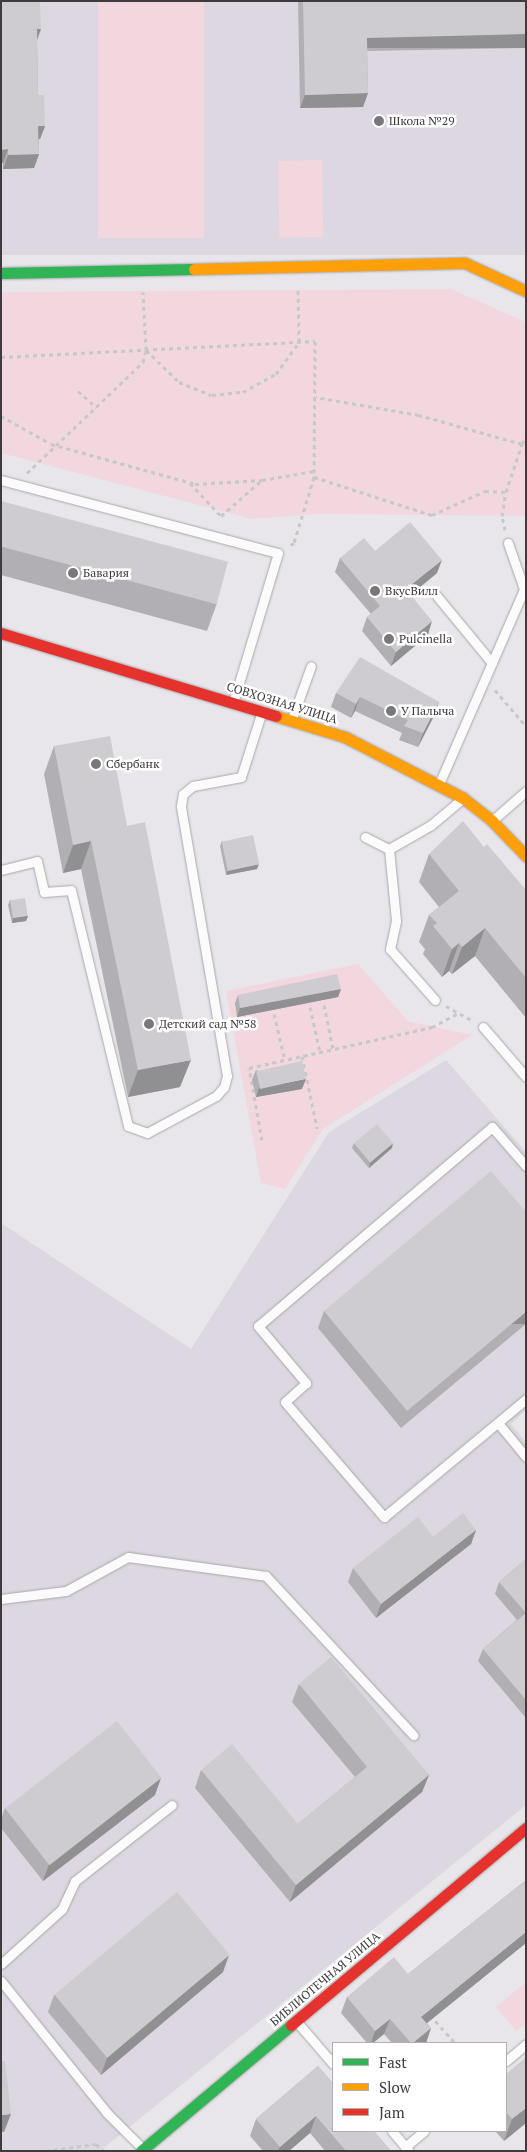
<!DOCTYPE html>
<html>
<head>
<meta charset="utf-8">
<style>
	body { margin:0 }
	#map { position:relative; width:527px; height:2152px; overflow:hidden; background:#e9e6eb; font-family:"PT Serif",serif }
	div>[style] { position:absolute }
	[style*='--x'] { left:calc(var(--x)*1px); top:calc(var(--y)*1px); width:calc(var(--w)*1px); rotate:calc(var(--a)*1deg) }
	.built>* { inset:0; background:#dcd7e0; transform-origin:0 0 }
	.green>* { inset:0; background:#f2d7de; transform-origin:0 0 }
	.path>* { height:3px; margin-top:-1.5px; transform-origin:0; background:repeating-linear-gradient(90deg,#c8c8c8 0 4px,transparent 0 8px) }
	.roads { filter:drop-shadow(0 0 1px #a9a7aa) drop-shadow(0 0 1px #a9a7aa) }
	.lane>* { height:9px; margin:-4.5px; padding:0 4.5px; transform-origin:4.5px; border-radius:4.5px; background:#fcfbfc }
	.fast>* { height:11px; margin:-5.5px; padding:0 5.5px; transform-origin:5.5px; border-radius:5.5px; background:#30b455 }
	.slow>* { height:11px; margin:-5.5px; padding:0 5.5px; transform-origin:5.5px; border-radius:5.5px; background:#ff9f0a }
	.jam>* { height:11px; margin:-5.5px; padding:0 5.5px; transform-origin:5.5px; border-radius:5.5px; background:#e5322d }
	.wall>* { inset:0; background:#b1afb3 }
	.shaded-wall>* { inset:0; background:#908f92; transform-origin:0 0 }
	.building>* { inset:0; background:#ceccd0; transform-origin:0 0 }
	.dots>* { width:14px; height:14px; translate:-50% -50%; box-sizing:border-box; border:2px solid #fff; border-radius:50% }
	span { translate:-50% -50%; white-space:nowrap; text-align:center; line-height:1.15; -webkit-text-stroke:5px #fff; paint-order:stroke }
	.poi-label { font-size:12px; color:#3d3b3e }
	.left { translate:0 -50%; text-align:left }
	.street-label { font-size:12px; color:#3d3b3e }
	.frame { position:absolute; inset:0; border:2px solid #3d3b3e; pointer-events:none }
	.legend { position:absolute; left:332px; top:2042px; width:175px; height:90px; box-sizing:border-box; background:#fff; border:1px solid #b1b1b2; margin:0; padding:6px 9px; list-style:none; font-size:15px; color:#3d3b3e }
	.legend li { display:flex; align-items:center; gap:10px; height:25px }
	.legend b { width:25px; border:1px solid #b1b1b2 }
</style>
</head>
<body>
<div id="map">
	<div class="built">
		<i style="left:1px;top:1px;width:525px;height:254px"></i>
		<i style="clip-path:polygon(446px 1060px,526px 1152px,526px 1410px,511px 1424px,526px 1442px,526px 1805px,100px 2151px,1px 2151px,1px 1223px,191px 1349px,329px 1132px)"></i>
	</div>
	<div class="green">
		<i style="left:98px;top:1px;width:106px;height:237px"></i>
		<i style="left:322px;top:160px;width:77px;height:44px;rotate:89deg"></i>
		<i style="clip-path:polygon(451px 289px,526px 322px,526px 516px,319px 514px,252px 519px,1px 453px,1px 292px)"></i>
		<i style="clip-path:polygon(358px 964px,408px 1021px,472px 1035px,323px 1129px,285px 1189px,261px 1183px,226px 991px)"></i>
		<i style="clip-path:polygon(526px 1982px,526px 2023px,516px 2031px,496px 2007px)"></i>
	</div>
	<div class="path">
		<i style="--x:146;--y:350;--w:46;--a:44.1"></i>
		<i style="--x:179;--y:382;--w:35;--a:22"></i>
		<i style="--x:212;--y:395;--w:31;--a:-6"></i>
		<i style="--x:243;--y:392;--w:38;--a:-29"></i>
		<i style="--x:276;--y:374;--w:39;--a:-54"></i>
		<i style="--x:299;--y:342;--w:54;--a:-91.1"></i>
		<i style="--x:1;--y:357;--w:314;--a:-2.9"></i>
		<i style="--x:315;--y:341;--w:136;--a:90.4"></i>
		<i style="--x:314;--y:477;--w:69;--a:106.9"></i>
		<i style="--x:294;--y:543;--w:6;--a:149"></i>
		<i style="--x:78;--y:391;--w:25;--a:42"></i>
		<i style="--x:1;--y:416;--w:57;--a:29.2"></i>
		<i style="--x:51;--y:444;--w:149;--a:15.5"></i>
		<i style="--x:195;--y:484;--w:67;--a:-3.4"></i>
		<i style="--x:262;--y:480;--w:53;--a:-9.8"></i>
		<i style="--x:522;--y:444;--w:8;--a:-60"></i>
		<i style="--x:27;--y:473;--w:161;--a:-43.7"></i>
		<i style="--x:143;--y:362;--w:12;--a:-76"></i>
		<i style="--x:146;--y:350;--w:58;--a:-93"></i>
		<i style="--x:314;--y:477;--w:124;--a:17.9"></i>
		<i style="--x:432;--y:515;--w:58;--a:-24.4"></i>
		<i style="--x:485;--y:491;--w:21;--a:3"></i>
		<i style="--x:506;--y:492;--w:51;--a:-71.6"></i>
		<i style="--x:522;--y:444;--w:107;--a:-164.3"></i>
		<i style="--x:419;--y:415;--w:105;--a:-170.1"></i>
		<i style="--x:190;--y:483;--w:45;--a:46.8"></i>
		<i style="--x:221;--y:516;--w:53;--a:-41.2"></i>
		<i style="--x:505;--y:530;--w:14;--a:-102"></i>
		<i style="--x:502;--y:516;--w:24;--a:-81"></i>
		<i style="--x:495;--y:690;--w:48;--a:49.3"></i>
		<i style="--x:324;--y:1005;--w:45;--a:78.4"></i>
		<i style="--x:446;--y:1006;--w:29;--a:29"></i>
		<i style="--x:310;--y:1007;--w:46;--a:77.5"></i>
		<i style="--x:274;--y:1014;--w:47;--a:76.6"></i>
		<i style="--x:302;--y:1056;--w:74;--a:78.2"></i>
		<i style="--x:262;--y:1140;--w:73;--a:-100.2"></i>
		<i style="--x:249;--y:1068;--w:188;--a:-12.6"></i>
		<i style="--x:432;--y:1027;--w:30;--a:-28"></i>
		<i style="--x:430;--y:2015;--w:38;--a:48"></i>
		<i style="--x:45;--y:2151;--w:51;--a:-7.8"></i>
		<i style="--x:96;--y:2144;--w:11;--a:41"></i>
	</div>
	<div class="roads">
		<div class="lane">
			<i style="--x:1;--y:480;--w:286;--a:14.8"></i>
			<i style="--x:278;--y:553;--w:153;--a:106.7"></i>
			<i style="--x:436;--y:595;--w:88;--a:50.5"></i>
			<i style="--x:292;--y:719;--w:56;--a:-70.3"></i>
			<i style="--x:439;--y:784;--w:213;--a:-66.4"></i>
			<i style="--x:524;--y:589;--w:49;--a:-109.2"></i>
			<i style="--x:494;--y:819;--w:43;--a:-41.2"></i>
			<i style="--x:365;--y:837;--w:27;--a:27"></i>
			<i style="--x:389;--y:849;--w:48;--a:-29.7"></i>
			<i style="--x:431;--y:825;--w:39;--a:-40"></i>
			<i style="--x:389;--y:849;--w:72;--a:84.4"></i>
			<i style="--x:396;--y:921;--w:29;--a:102"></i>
			<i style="--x:390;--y:949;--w:68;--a:48.6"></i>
			<i style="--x:1;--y:870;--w:37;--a:-14"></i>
			<i style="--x:37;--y:861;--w:32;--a:77"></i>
			<i style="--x:44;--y:892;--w:27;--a:-4"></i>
			<i style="--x:71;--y:890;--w:243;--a:76.4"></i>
			<i style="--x:128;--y:1126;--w:20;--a:20"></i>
			<i style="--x:147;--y:1133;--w:78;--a:-28.2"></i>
			<i style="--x:216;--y:1096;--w:12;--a:-48"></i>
			<i style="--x:224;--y:1087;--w:11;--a:-75"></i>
			<i style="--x:227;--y:1076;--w:274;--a:-99.7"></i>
			<i style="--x:181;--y:806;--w:12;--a:-81"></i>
			<i style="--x:183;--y:794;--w:13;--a:-39"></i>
			<i style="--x:193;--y:786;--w:49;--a:-10.6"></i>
			<i style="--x:241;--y:777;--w:66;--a:-72.4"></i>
			<i style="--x:483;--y:1027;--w:66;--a:49.3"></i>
			<i style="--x:526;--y:1166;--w:52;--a:-131.1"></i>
			<i style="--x:492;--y:1127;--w:307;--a:139.6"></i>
			<i style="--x:258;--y:1326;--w:75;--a:49.9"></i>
			<i style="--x:306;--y:1383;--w:28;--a:138"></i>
			<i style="--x:285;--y:1402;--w:152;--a:49.3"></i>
			<i style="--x:384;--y:1517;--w:185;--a:-39.7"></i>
			<i style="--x:498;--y:1423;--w:44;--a:50.5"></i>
			<i style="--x:1;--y:1599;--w:65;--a:-7"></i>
			<i style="--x:66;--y:1591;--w:71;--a:-28.7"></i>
			<i style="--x:128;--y:1557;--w:139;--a:7.8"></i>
			<i style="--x:266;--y:1576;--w:217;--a:47.2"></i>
			<i style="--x:1;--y:1964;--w:82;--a:-42"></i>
			<i style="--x:62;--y:1909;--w:31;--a:-65"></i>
			<i style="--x:75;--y:1881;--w:123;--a:-38.1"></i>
			<i style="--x:1;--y:1981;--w:169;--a:51.2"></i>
			<i style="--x:107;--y:2113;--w:48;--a:45"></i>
			<i style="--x:297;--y:2022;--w:55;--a:49.4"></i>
			<i style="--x:506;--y:2061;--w:26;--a:-40"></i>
			<i style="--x:392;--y:2131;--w:26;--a:50"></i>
			<i style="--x:405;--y:2147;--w:25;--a:-40"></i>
		</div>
		<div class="fast">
			<i style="--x:1;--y:273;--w:193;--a:-1.2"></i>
			<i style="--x:141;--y:2151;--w:196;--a:-40"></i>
		</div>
		<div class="slow">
			<i style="--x:194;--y:269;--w:271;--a:-1.3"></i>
			<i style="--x:465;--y:263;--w:67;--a:24.7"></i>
			<i style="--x:276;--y:716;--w:72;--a:16.9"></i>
			<i style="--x:345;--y:737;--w:133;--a:27.3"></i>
			<i style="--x:463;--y:798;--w:37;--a:38"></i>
			<i style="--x:492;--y:821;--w:49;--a:45.8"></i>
		</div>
		<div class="jam">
			<i style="--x:1;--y:633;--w:287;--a:16.8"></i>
			<i style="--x:291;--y:2025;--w:307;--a:-40"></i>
		</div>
	</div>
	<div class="wall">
		<i style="clip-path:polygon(1px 1px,37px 40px,38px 95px,45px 126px,40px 139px,39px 139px,39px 154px,34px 168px,3px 169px,3px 163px,1px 163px)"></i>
		<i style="clip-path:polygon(298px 1px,526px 1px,526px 48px,367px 51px,368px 93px,363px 107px,300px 108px)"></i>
		<i style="clip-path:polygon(1px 501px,217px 603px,207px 631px,1px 575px)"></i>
		<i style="clip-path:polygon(375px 551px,437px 573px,410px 595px,428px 635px,391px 666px,362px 631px,367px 617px,371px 614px,335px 572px,340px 558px)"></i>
		<i style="clip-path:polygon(336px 693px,439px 702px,434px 716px,418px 747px,399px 740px,402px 733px,355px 711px,351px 718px,331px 707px)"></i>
		<i style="clip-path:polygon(54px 746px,127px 826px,180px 1087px,128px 1097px,81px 869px,63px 873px,44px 774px)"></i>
		<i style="clip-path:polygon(222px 841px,257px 869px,226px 875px,220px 846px)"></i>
		<i style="clip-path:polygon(484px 847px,526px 890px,526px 1018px,475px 956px,452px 974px,449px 971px,442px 977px,423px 954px,425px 949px,419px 942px,429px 915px,439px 907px,419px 882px,429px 854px)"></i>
		<i style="clip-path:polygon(10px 900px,28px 916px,26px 921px,12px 923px,8px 905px)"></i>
		<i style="clip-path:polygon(341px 989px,338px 997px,237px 1017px,235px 1003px,238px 995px)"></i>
		<i style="clip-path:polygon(256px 1070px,302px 1089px,256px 1097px,252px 1080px)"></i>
		<i style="clip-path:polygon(354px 1143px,392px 1148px,369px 1168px,352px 1148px)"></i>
		<i style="clip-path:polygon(526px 1212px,526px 1324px,401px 1428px,318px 1328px,324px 1311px)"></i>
		<i style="clip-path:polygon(476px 1530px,471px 1544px,376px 1618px,348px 1582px,353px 1568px,433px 1537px)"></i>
		<i style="clip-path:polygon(526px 1559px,526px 1718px,478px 1661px,483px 1649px,517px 1620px,495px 1594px,499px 1582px)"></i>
		<i style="clip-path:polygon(299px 1684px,429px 1775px,422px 1792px,290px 1902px,195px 1788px,201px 1770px,298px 1824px,355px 1777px,292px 1702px)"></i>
		<i style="clip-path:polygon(155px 1795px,43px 1881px,1px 1828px,1px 1819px,5px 1808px)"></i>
		<i style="clip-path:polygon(526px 1880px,526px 1943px,427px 2023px,431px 2028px,426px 2043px,392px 2043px,384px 2034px,373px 2043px,367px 2043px,341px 2013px,347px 1997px,408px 1974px)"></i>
		<i style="clip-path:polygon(223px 1972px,101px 2075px,48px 2012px,54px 1995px)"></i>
		<i style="clip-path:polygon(318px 2066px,391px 2151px,325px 2151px,310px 2133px,289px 2151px,263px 2151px,250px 2136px,256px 2119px)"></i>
		<i style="clip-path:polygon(506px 2074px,526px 2123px,504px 2141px,495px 2131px,506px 2131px)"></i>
	</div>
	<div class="shaded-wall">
		<i style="clip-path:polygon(37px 29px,41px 29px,36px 43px)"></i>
		<i style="left:526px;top:34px;width:14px;height:159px;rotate:90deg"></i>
		<i style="clip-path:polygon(368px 93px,363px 107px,300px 108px,305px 95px)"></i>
		<i style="clip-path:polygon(38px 126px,45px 126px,40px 139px,33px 139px)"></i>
		<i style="clip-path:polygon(8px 149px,3px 163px,1px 163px,1px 150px)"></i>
		<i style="clip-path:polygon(39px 154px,34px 168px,3px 169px,8px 155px)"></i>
		<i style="clip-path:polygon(442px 560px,437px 573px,401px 603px,406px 589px)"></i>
		<i style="clip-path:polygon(432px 621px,428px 635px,391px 666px,396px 652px)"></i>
		<i style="clip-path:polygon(360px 697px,355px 711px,351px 718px,356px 704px)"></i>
		<i style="clip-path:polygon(439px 702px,434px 716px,418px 747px,423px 733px)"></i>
		<i style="clip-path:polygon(91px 841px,81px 869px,63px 873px,73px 845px)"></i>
		<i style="clip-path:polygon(259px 864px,257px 869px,226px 875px,228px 870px)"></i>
		<i style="clip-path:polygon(28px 916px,26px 921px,12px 923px,13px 918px)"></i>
		<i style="clip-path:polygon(485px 928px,475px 956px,452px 974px,462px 947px)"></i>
		<i style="clip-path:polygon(459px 943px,449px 971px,442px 977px,452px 949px)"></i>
		<i style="clip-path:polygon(341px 989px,338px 997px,237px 1017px,240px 1008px)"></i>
		<i style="clip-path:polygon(191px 1060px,180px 1087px,128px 1097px,138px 1070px)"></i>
		<i style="clip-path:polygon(306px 1079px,302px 1089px,256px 1097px,259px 1088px)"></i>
		<i style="clip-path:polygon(393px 1143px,392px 1148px,369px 1168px,370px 1163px)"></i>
		<i style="left:526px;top:1312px;width:12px;height:155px;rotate:90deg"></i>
		<i style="clip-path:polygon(476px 1530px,471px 1544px,376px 1618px,381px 1604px)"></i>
		<i style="clip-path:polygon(429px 1775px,422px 1792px,290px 1902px,296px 1885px)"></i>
		<i style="clip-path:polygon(161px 1778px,155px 1795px,43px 1881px,49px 1864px)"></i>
		<i style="clip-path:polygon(526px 1932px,526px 1943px,416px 2032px,421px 2017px)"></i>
		<i style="clip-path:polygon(229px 1955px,223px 1972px,101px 2075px,107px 2058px)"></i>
		<i style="clip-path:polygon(390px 2019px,384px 2034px,373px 2043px,371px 2043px,375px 2031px)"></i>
		<i style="clip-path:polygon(431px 2028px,426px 2043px,413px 2043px)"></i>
		<i style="clip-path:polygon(526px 2108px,526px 2123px,504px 2141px,512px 2119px)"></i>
		<i style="clip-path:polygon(11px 2114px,4px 2132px,1px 2132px,1px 2115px)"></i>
		<i style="clip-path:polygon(316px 2116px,310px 2133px,289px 2151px,278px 2151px,280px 2147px)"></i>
	</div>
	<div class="building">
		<i style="clip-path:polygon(1px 1px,40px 1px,41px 29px,37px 29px,38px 95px,44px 95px,45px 126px,38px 126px,39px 154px,8px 155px,8px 149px,1px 150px)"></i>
		<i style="clip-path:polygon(303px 1px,526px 1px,526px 34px,367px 38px,368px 93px,305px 95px)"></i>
		<i style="left:1px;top:501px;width:235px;height:44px;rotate:15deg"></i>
		<i style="clip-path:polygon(410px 522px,442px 560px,406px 589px,432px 621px,396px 652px,367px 617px,380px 606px,340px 558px,364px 538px,375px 551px)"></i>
		<i style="clip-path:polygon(360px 657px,439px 702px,423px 733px,404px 726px,408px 720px,360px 697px,356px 704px,336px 693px)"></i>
		<i style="clip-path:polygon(110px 736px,127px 826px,145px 822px,191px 1060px,138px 1070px,91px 841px,73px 845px,54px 746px)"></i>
		<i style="clip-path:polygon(463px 821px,484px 847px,487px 844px,526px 890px,526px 978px,485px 928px,462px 947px,459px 943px,452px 949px,433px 926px,437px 923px,429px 915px,459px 891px,429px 854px)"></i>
		<i style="left:253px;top:835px;width:30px;height:32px;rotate:78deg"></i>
		<i style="left:25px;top:898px;width:18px;height:15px;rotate:81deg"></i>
		<i style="clip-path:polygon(337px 974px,341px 989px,240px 1008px,238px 995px)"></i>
		<i style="left:302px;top:1061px;width:18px;height:47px;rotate:77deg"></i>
		<i style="left:377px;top:1124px;width:25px;height:30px;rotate:50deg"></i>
		<i style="clip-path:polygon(491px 1171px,526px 1212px,526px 1312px,407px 1411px,324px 1311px)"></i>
		<i style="clip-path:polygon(463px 1513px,476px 1530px,381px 1604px,353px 1568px,418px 1517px,433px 1537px)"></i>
		<i style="clip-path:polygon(526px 1559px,526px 1700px,483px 1649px,526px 1613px,499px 1582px)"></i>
		<i style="clip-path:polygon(331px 1657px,429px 1775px,296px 1885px,201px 1770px,232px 1744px,298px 1824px,367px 1767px,299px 1684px)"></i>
		<i style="left:117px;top:1721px;width:72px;height:142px;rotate:52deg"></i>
		<i style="clip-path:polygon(526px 1880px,526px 1932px,421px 2017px,431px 2028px,413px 2043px,411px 2043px,390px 2019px,375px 2031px,347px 1997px,394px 1957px,408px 1974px)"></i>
		<i style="left:177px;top:1892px;width:82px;height:160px;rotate:50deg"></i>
		<i style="clip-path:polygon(526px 2057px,526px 2108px,512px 2119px,506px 2112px,506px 2074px)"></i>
		<i style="clip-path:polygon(1px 2061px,5px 2061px,11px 2114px,1px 2115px)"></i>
		<i style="clip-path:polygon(318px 2066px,333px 2084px,333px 2131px,374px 2131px,391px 2151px,346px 2151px,316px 2116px,280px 2147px,256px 2119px)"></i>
	</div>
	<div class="dots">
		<i style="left:379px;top:121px;background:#79777b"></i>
		<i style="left:73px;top:573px;background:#79777b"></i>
		<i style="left:375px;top:591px;background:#79777b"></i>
		<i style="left:389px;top:639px;background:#79777b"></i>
		<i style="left:391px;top:711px;background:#79777b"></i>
		<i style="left:96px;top:764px;background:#79777b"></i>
		<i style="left:149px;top:1024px;background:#79777b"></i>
	</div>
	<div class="poi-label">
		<span class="left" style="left:389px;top:121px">Школа №29</span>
		<span class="left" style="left:83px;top:573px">Бавария</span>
		<span class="left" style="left:385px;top:591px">ВкусВилл</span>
		<span class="left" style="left:399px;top:639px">Pulcinella</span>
		<span class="left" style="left:401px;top:711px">У Палыча</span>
		<span class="left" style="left:106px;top:764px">Сбербанк</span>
		<span class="left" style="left:159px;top:1024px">Детский сад №58</span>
	</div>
	<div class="street-label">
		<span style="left:282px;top:703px;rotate:17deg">СОВХОЗНАЯ УЛИЦА</span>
		<span style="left:325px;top:1979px;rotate:-40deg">БИБЛИОТЕЧНАЯ УЛИЦА</span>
	</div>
	<div class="frame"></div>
	<ul class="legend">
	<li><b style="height:6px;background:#30b455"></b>Fast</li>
	<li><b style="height:6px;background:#ff9f0a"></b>Slow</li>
	<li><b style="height:6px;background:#e5322d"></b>Jam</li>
	</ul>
</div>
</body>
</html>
